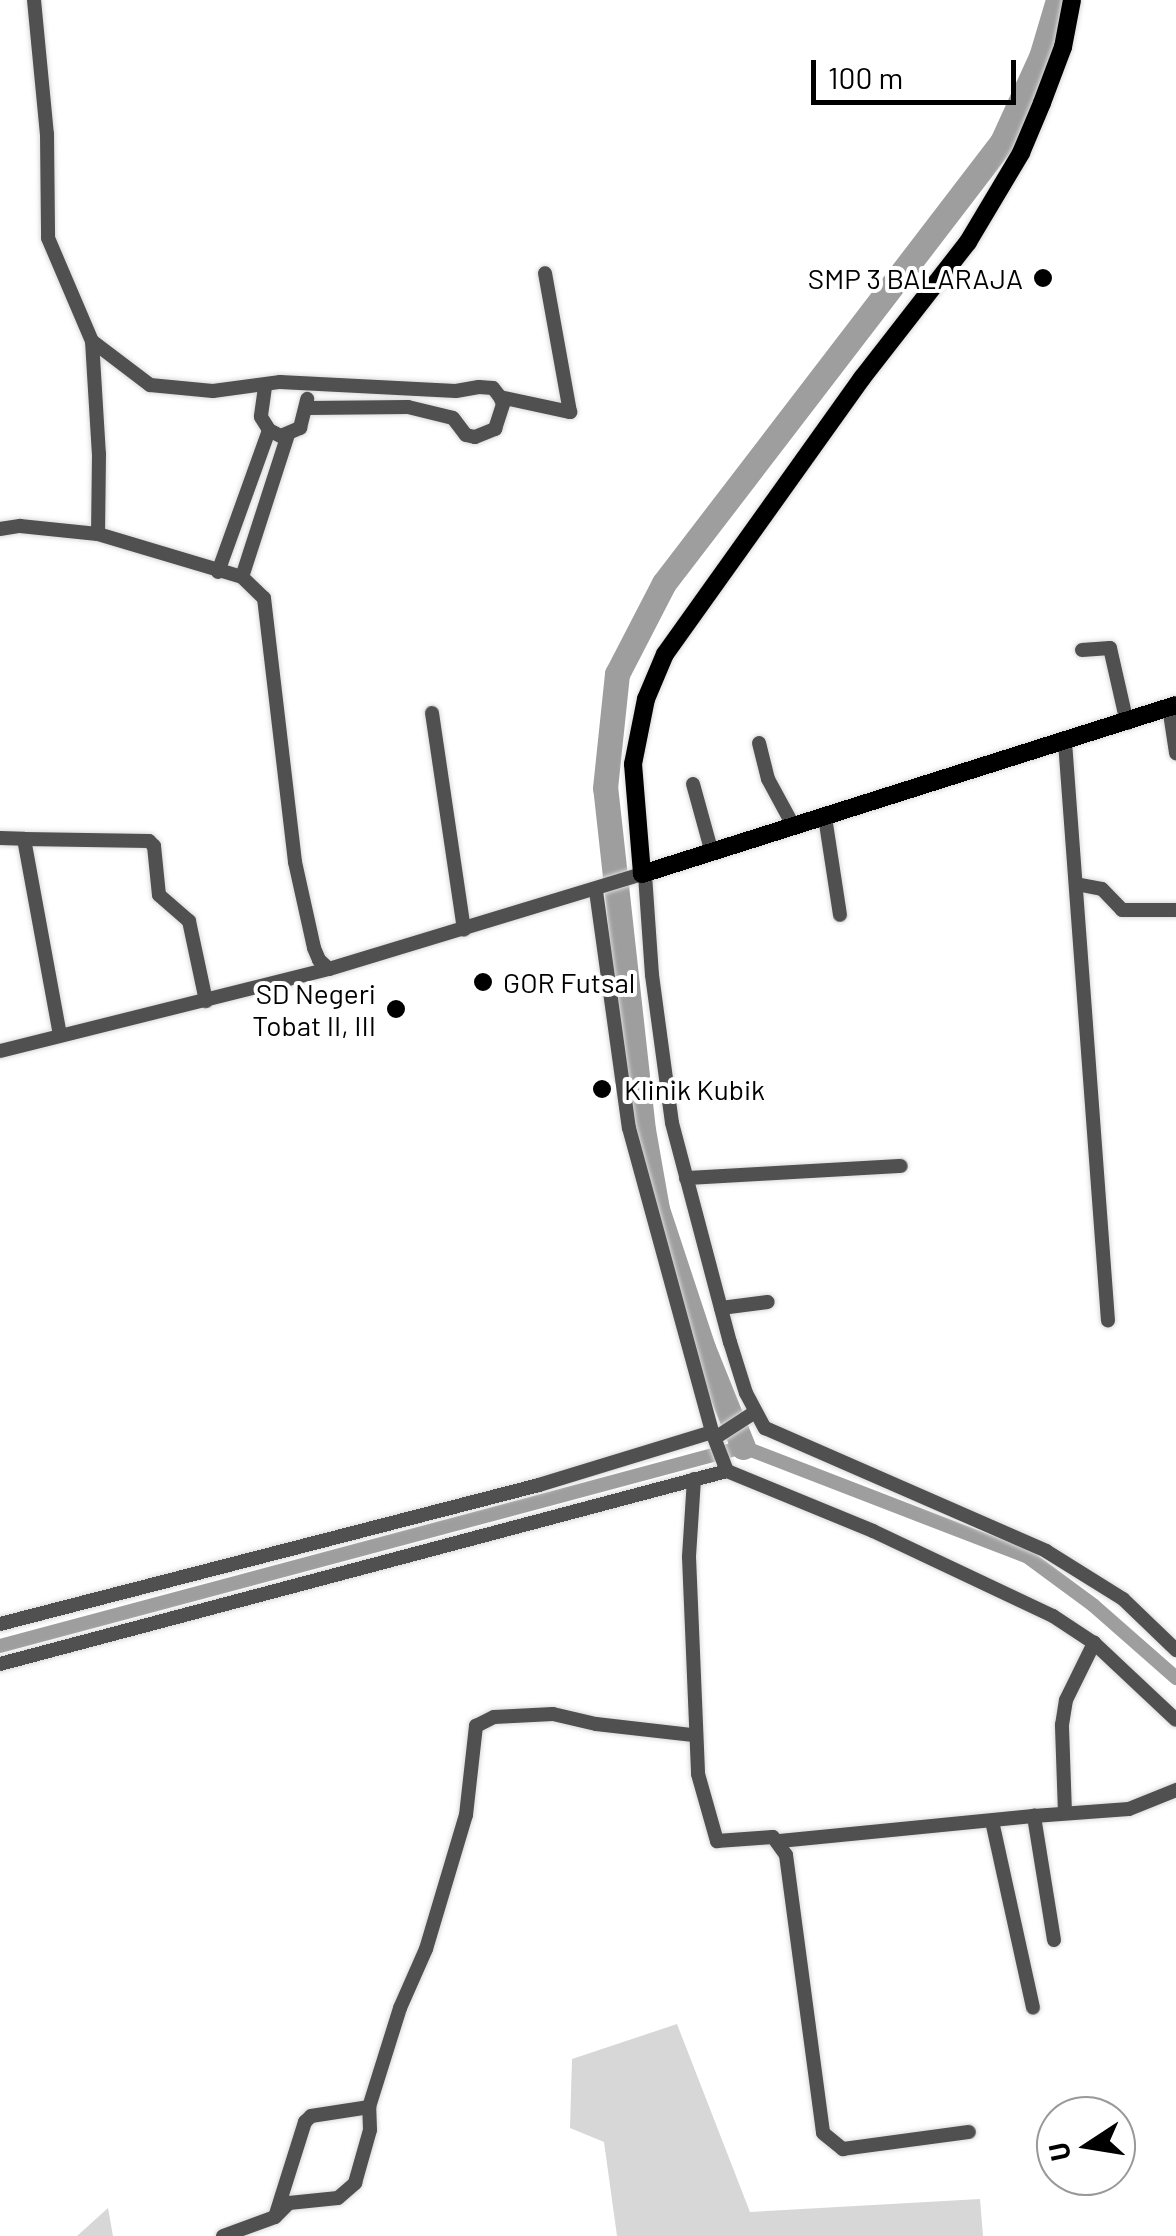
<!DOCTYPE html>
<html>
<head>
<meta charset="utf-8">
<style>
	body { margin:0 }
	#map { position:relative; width:1176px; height:2236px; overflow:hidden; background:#fff; font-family:Barlow,sans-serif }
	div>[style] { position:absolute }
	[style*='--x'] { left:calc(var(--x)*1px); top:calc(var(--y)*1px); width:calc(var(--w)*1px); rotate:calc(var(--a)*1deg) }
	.green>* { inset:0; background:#d7d7d7 }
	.canal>* { height:14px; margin:-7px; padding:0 7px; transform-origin:7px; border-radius:7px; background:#9e9e9e }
	.river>* { height:25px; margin:-12.5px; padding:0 12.5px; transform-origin:12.5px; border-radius:12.5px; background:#9e9e9e }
	.roads { filter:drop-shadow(0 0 2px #dbdbdb) drop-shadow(0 0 2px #dbdbdb) }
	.minor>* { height:14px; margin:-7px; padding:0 7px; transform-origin:7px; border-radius:7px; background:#505050 }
	.major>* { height:18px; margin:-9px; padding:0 9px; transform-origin:9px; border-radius:9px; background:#000 }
	.dots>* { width:28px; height:28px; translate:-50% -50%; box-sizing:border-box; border:5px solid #fff; border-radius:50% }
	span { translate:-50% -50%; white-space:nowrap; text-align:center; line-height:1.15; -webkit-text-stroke:8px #fff; paint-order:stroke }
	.poi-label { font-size:28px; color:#000 }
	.right { translate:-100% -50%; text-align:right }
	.left { translate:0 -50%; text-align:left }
	.north { position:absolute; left:1036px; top:2096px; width:100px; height:100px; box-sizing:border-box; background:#fff; border:2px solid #999; border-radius:50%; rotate:258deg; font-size:28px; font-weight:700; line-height:40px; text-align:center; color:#000 }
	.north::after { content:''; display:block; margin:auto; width:35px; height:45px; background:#000; clip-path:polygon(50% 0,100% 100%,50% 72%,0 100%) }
	.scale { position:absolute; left:811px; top:60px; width:205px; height:45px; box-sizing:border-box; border:5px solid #000; border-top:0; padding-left:12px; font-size:30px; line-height:35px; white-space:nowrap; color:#000; -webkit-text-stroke:8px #fff; paint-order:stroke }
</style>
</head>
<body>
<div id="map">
	<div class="green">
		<i style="clip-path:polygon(677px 2024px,750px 2212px,980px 2199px,983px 2236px,617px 2236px,604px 2142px,570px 2128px,572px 2059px)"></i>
		<i style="clip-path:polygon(108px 2208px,113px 2236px,77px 2236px)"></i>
	</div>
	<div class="canal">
		<i style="--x:0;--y:1646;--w:769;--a:-14.99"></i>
		<i style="--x:743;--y:1447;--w:305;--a:21.1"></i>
		<i style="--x:1028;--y:1557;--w:81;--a:36.4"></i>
		<i style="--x:1093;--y:1605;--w:111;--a:41.3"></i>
	</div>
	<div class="river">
		<i style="--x:743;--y:1447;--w:107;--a:-112"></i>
		<i style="--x:703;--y:1348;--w:146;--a:-108.3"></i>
		<i style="--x:657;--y:1209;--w:80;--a:-100"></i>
		<i style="--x:643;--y:1130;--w:344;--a:-96.3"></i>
		<i style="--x:605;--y:788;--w:115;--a:-84"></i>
		<i style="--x:617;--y:674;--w:102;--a:-62.7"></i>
		<i style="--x:664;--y:583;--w:556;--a:-52.53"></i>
		<i style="--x:1002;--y:142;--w:94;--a:-65.4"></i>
		<i style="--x:1041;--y:57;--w:59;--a:-73.4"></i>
	</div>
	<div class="roads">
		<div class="minor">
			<i style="--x:34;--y:0;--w:135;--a:84.5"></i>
			<i style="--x:47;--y:134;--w:104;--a:89.4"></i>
			<i style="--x:48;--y:238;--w:112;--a:66.9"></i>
			<i style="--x:92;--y:341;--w:113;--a:86.5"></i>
			<i style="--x:99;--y:454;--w:80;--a:90.7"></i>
			<i style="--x:92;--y:341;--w:73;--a:37.2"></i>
			<i style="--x:150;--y:385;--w:63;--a:5.4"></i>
			<i style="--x:213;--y:391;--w:68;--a:-7.7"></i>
			<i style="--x:280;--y:382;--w:176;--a:2.9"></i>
			<i style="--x:456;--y:391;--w:23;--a:-10"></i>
			<i style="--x:479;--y:387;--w:14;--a:4"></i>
			<i style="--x:493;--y:388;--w:11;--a:52"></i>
			<i style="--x:500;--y:397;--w:72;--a:12.1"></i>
			<i style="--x:570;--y:412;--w:141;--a:-100.2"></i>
			<i style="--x:265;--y:387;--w:30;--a:98"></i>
			<i style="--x:261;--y:417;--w:15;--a:58"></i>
			<i style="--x:269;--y:430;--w:13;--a:27"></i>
			<i style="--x:281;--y:436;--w:21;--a:-23"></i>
			<i style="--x:300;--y:428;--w:30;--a:-76"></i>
			<i style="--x:308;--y:408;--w:100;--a:-0.6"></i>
			<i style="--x:408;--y:407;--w:46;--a:13.7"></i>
			<i style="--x:453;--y:418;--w:21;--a:53"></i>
			<i style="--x:466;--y:435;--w:9;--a:13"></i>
			<i style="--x:475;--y:437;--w:22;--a:-22"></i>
			<i style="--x:495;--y:429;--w:26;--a:-72"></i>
			<i style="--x:503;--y:404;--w:8;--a:-113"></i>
			<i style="--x:0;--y:529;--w:20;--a:-9"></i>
			<i style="--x:20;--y:526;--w:78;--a:5.9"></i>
			<i style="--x:98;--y:534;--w:150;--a:16.6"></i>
			<i style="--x:242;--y:577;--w:30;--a:44"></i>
			<i style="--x:264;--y:598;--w:266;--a:83.3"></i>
			<i style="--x:295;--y:862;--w:88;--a:77.5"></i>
			<i style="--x:314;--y:948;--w:13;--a:67"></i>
			<i style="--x:319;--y:960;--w:13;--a:42"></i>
			<i style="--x:329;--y:969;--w:327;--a:-16.9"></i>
			<i style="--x:218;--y:572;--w:151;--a:-70.2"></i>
			<i style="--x:242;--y:577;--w:149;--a:-72.1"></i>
			<i style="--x:1082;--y:650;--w:28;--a:-4"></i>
			<i style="--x:1110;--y:648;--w:77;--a:77.2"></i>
			<i style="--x:1169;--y:707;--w:47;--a:81.3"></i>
			<i style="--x:432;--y:713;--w:219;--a:81.6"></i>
			<i style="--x:1065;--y:742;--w:580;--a:85.75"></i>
			<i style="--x:759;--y:743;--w:37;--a:76"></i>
			<i style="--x:768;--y:779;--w:55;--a:61.6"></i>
			<i style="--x:693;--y:784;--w:72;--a:74.6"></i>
			<i style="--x:825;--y:817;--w:99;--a:81.3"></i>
			<i style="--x:0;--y:838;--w:24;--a:2"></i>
			<i style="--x:24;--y:839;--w:199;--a:79.6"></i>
			<i style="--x:24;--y:839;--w:125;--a:0.9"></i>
			<i style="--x:149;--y:841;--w:7;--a:45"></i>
			<i style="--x:154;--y:846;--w:49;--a:84.2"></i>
			<i style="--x:159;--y:895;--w:40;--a:41"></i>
			<i style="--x:189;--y:921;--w:82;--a:78"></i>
			<i style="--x:645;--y:875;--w:100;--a:86"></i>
			<i style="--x:652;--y:975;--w:149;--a:82.3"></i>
			<i style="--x:672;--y:1123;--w:227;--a:75.2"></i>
			<i style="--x:730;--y:1342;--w:53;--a:72.6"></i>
			<i style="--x:746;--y:1393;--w:40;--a:62"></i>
			<i style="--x:765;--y:1428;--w:307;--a:23.6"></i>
			<i style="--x:1046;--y:1551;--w:91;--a:31.9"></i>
			<i style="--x:1123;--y:1599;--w:74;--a:43.9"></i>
			<i style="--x:1076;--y:884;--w:26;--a:11"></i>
			<i style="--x:1102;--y:889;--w:29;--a:46"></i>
			<i style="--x:1122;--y:910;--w:54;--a:0"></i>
			<i style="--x:596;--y:891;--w:239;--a:82.1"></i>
			<i style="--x:629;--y:1128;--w:315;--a:74.7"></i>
			<i style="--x:712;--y:1432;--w:42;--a:69"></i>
			<i style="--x:727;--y:1471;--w:158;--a:22.3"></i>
			<i style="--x:873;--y:1531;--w:199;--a:25.3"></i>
			<i style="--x:1053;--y:1616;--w:49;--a:33.4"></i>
			<i style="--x:1094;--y:1643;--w:112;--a:43.2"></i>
			<i style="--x:0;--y:1051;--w:339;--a:-14"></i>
			<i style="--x:686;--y:1178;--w:215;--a:-3.2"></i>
			<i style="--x:721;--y:1308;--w:47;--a:-7.3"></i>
			<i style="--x:715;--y:1438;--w:48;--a:-33"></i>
			<i style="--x:694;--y:1479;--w:78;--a:93.7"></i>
			<i style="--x:689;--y:1557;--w:217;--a:87.6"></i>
			<i style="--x:698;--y:1774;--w:70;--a:74.2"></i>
			<i style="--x:717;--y:1841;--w:56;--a:-4.1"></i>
			<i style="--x:773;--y:1837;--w:22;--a:54"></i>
			<i style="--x:786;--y:1855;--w:280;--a:82.4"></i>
			<i style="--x:823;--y:2133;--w:26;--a:39"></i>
			<i style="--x:843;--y:2149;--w:127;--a:-7.7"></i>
			<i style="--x:0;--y:1624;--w:557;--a:-14.46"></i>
			<i style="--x:539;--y:1485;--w:181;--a:-17"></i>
			<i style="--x:0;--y:1664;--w:752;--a:-14.87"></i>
			<i style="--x:1065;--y:1813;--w:88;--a:-92"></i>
			<i style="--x:1062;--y:1725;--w:25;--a:-81"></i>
			<i style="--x:1066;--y:1700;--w:64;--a:-63.8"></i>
			<i style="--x:992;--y:1821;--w:191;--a:77.6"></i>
			<i style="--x:779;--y:1841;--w:256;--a:-5.6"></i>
			<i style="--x:1054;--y:1940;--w:126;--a:-99.2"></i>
			<i style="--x:1034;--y:1816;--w:95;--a:-4.2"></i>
			<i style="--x:1129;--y:1809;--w:51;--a:-22"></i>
			<i style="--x:275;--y:2217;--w:20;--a:-45"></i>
			<i style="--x:289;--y:2203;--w:49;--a:-5.8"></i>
			<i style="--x:338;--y:2198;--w:23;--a:-41"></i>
			<i style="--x:355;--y:2183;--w:55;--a:-74.2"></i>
			<i style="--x:370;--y:2130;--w:23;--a:-92"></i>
			<i style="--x:369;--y:2107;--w:104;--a:-72.6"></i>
			<i style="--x:400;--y:2008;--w:64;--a:-66.2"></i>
			<i style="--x:426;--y:1949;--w:140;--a:-73.4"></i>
			<i style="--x:466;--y:1815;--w:90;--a:-83.6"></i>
			<i style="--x:476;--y:1726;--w:20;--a:-27"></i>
			<i style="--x:494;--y:1717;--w:59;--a:-2.9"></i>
			<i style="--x:553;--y:1714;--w:44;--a:13.1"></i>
			<i style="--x:596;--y:1724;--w:98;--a:6.5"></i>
			<i style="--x:223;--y:2236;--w:55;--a:-20.1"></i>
			<i style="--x:275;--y:2217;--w:100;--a:-72.5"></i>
			<i style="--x:305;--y:2122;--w:8;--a:-45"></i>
			<i style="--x:311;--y:2116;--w:59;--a:-8.8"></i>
		</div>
		<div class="major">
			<i style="--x:1072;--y:0;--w:48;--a:100.8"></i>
			<i style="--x:1063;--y:47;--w:60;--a:110.6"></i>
			<i style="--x:1042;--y:103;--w:54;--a:112.8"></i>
			<i style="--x:1021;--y:153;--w:104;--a:120.8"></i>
			<i style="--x:968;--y:242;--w:172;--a:127.9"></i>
			<i style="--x:862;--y:378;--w:339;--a:125.5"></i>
			<i style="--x:665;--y:654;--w:49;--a:112.9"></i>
			<i style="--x:646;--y:699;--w:66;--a:101.3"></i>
			<i style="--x:633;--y:764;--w:110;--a:85.3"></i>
			<i style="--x:642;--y:874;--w:560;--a:-17.56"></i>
		</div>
	</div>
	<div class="dots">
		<i style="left:1043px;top:278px;background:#000"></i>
		<i style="left:483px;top:982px;background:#000"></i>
		<i style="left:396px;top:1009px;background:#000"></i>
		<i style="left:602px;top:1089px;background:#000"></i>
	</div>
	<div class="poi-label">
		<span class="right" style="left:1023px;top:278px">SMP 3 BALARAJA</span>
		<span class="left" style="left:503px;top:982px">GOR Futsal</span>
		<span class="right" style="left:376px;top:1009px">SD Negeri<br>Tobat II, III</span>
		<span class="left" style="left:624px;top:1089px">Klinik Kubik</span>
	</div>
	<div class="north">U</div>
	<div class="scale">100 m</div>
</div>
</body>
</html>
